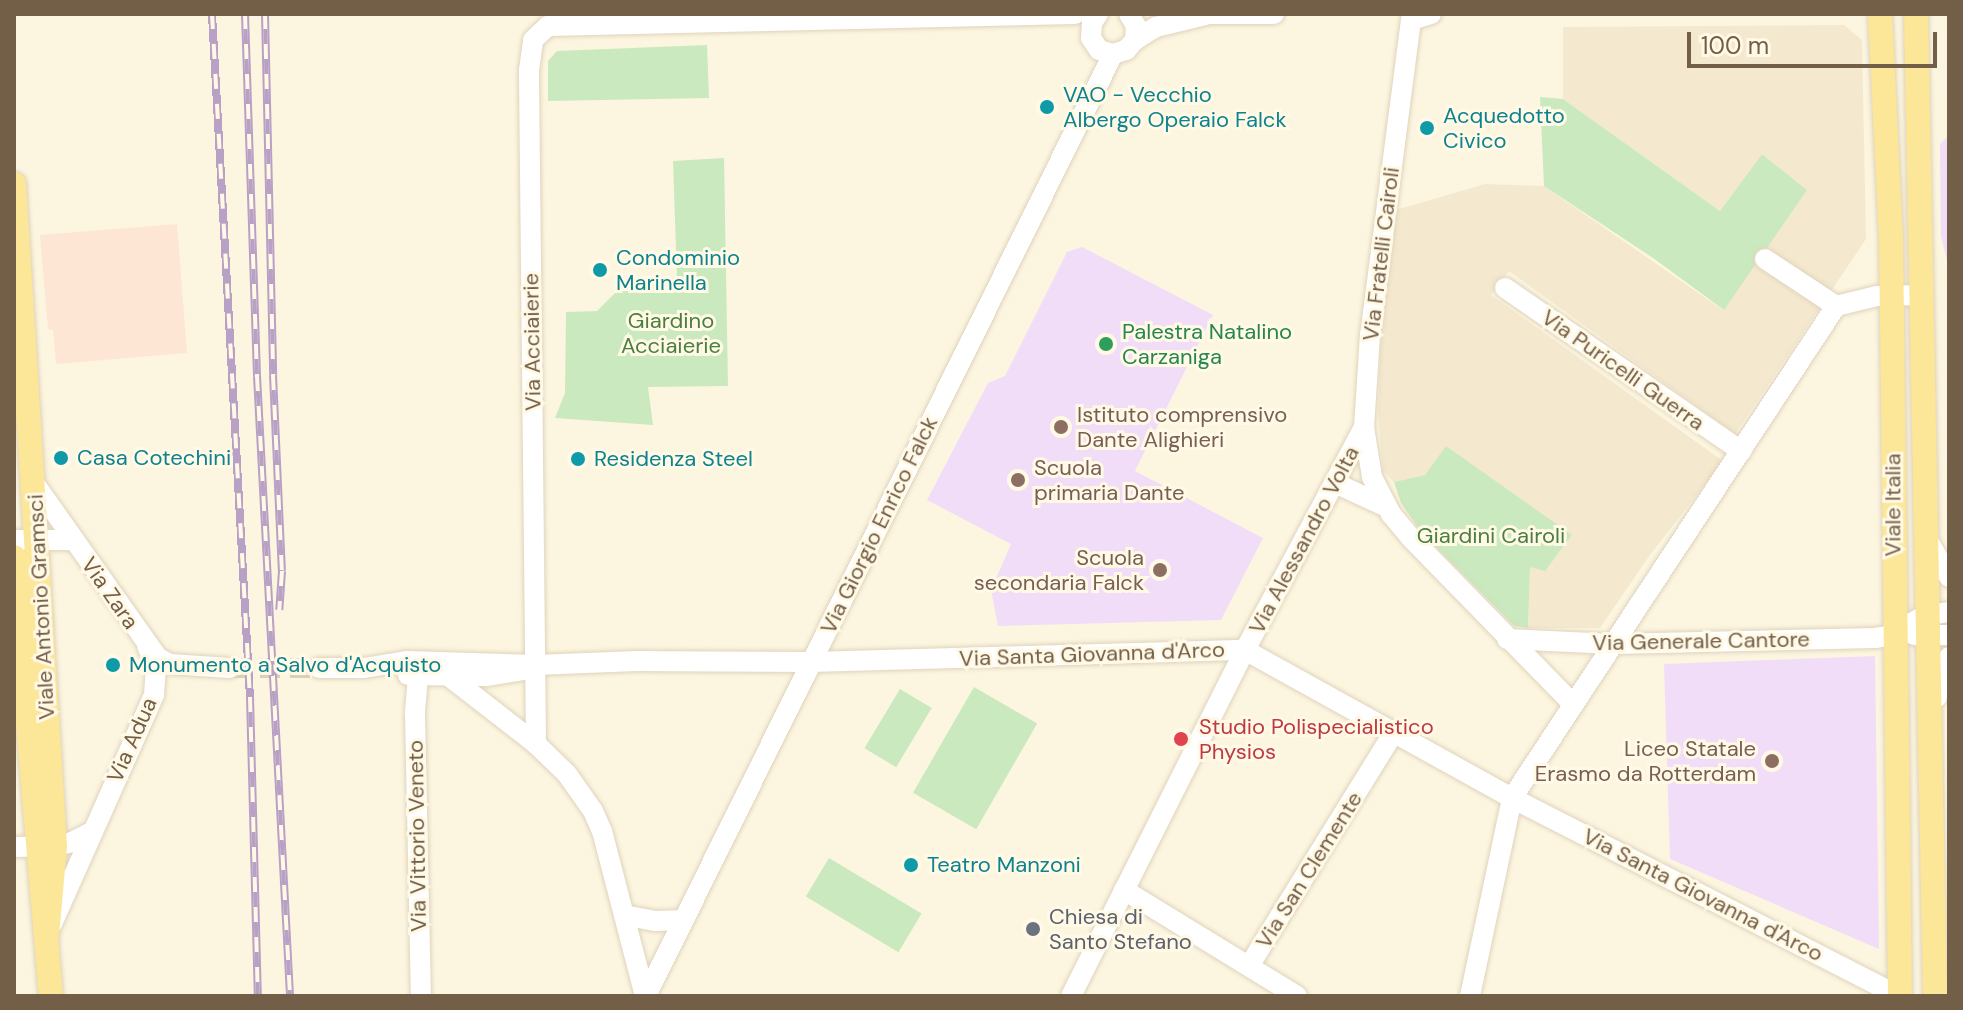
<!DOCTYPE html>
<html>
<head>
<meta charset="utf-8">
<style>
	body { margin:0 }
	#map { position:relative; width:1963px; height:1010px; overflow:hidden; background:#fcf6e0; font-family:"DM Sans",sans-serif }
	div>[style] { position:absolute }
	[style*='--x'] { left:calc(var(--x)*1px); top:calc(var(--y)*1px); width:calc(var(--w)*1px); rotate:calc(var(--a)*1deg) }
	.residential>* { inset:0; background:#f4e9cf }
	.commercial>* { inset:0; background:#fde6d4 }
	.education>* { inset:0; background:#f2ddf8 }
	.green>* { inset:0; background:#cae9bf; transform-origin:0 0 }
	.minor-tunnel>* { height:20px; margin-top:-10px; transform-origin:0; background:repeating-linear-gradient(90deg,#dad0ba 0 20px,transparent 0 30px) }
	.roads { filter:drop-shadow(0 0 2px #e0d3bc) drop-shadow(0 0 2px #e0d3bc) }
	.minor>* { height:20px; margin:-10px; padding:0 10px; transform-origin:10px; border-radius:10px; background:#fff }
	.major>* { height:24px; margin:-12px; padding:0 12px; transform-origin:12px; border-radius:12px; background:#fce698 }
	.rail>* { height:8px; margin-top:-4px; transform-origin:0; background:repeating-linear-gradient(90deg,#fff9e6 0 15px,#b9a0c5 0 30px); box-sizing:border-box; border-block:2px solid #b9a0c5 }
	.dots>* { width:22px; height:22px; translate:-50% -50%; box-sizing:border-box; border:4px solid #fff9e6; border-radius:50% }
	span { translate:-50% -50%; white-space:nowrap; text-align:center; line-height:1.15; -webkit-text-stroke:6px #fff9e6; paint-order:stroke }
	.culture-label { font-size:22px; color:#0d838f }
	.left { translate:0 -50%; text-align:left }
	.street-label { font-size:22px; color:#735e48 }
	.park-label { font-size:22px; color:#4b7f42 }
	.leisure-label { font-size:22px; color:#27864d }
	.education-label { font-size:22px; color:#785e54 }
	.right { translate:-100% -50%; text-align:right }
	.health-label { font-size:22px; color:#be3a42 }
	.worship-label { font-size:22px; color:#5b616d }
	.frame { position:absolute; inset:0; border:16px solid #735e48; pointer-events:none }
	.scale { position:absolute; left:1687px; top:32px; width:250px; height:36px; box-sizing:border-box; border:4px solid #735e48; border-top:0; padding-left:10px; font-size:24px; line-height:28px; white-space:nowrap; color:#735e48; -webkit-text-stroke:6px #fff9e6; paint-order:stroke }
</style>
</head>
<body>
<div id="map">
	<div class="residential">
		<i style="clip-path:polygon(1844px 25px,1862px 40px,1866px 239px,1735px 434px,1509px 271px,1491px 295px,1723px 461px,1650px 555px,1600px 628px,1528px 628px,1530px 566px,1447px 446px,1425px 475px,1394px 482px,1383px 471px,1378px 415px,1381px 326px,1396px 210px,1485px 184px,1544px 186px,1723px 310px,1806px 189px,1762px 154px,1720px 211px,1563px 99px,1563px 27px)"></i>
	</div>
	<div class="commercial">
		<i style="clip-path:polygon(177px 224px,187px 353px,56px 364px,53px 330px,48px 329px,40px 235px)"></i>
	</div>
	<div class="education">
		<i style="clip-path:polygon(1949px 135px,1949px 269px,1941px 236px,1940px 144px)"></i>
		<i style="clip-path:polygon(1082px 247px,1213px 315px,1135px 471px,1263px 538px,1221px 620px,998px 626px,991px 590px,1011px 544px,927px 500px,988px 383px,1005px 376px,1067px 252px)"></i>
		<i style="clip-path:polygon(1875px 656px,1879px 949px,1670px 859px,1664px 664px)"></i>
	</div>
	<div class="green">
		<i style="clip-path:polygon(707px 45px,709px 98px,548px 101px,548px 61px,557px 51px)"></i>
		<i style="clip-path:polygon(1540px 97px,1563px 99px,1720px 211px,1762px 154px,1807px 190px,1724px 310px,1653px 258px,1544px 186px)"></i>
		<i style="clip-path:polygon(724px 158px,728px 386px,648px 387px,653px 425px,555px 418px,565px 393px,566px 312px,597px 311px,628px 280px,677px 278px,673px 161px)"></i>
		<i style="clip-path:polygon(1446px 446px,1572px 535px,1545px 571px,1530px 567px,1528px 628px,1514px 626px,1421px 532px,1401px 503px,1394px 482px,1425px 475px)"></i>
		<i style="left:974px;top:687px;width:73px;height:122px;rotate:30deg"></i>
		<i style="left:900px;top:689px;width:37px;height:69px;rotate:31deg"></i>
		<i style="left:829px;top:858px;width:108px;height:45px;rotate:31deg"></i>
	</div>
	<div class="minor-tunnel">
		<i style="--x:230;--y:668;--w:89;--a:0"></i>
	</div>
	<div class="roads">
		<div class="minor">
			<i style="--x:1098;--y:14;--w:11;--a:124"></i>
			<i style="--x:1092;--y:23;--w:15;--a:94"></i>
			<i style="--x:1091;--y:38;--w:14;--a:56"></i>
			<i style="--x:1099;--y:50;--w:15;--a:16"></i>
			<i style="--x:1113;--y:54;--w:14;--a:-17"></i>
			<i style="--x:1126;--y:50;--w:13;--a:-48"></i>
			<i style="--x:1135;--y:40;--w:14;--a:-86"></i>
			<i style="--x:1136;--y:26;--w:14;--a:-120"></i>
			<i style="--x:1193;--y:14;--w:81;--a:0"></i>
			<i style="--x:1431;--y:14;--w:21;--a:163"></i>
			<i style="--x:1411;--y:20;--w:318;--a:97.4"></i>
			<i style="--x:1370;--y:335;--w:92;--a:93.7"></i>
			<i style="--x:1364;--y:427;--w:51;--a:80.9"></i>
			<i style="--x:1372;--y:477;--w:42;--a:62.8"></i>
			<i style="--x:1391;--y:514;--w:30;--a:50"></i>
			<i style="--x:1410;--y:537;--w:233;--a:45.7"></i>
			<i style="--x:1135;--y:40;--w:25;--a:-32"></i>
			<i style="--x:1156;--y:27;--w:51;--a:-13.5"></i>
			<i style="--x:1765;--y:259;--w:85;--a:33.5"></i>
			<i style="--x:1505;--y:288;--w:287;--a:34.6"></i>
			<i style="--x:34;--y:483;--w:214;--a:54.7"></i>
			<i style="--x:158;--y:658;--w:13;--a:27"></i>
			<i style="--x:170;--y:664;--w:60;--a:3.8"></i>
			<i style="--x:1335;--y:483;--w:57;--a:24.8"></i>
			<i style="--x:1927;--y:539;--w:44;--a:59.9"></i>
			<i style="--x:14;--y:540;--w:59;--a:0"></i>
			<i style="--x:1914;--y:635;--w:35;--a:0"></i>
			<i style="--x:1507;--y:639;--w:106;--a:2.7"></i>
			<i style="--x:1613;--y:644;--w:262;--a:-1.3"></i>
			<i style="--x:1875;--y:638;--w:12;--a:-9"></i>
			<i style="--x:1887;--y:636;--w:44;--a:-28.3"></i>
			<i style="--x:1926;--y:615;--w:23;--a:-7"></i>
			<i style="--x:319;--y:668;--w:45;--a:0"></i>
			<i style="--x:364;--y:668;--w:44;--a:-9.2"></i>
			<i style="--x:407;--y:661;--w:129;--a:1.8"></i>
			<i style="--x:536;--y:665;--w:101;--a:-2.3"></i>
			<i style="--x:637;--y:661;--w:173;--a:0.3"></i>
			<i style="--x:810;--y:662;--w:435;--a:-1.6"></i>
			<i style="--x:1245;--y:650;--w:305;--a:29"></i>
			<i style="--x:1512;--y:798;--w:435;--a:27.1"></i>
			<i style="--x:408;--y:675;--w:78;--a:0.7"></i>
			<i style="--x:486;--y:676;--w:37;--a:-9"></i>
			<i style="--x:418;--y:677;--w:37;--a:95"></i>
			<i style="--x:415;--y:714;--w:282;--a:88.8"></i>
			<i style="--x:450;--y:677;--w:109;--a:37.9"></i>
			<i style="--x:536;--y:744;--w:43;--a:44.1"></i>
			<i style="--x:567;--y:774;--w:45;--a:54.9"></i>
			<i style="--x:593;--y:811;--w:22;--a:66"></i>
			<i style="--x:602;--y:831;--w:171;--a:75.4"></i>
			<i style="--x:1937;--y:697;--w:25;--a:-85"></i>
			<i style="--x:1939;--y:672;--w:18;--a:-56"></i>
			<i style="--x:536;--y:744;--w:674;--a:-90.6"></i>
			<i style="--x:529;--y:70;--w:30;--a:-82"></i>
			<i style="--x:533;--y:40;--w:21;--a:-43"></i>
			<i style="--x:548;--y:26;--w:527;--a:-1.3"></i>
			<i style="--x:14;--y:847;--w:41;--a:-1.4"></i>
			<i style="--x:55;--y:846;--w:17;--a:-13"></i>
			<i style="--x:72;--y:842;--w:20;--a:-27"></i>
			<i style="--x:1124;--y:890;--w:203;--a:31.5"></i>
			<i style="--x:624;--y:915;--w:32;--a:11"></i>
			<i style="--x:655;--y:921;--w:28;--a:-2"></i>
			<i style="--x:52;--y:924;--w:251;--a:-66"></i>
			<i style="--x:154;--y:695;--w:29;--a:-86"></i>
			<i style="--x:156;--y:666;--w:22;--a:-114"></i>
			<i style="--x:1249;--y:966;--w:275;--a:-58.2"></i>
			<i style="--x:646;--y:996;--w:1051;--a:-63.63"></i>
			<i style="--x:1071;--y:996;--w:387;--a:-63.3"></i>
			<i style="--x:1245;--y:650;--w:253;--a:-61.9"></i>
			<i style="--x:1470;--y:996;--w:202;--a:-78"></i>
			<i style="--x:1512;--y:798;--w:589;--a:-56.63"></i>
			<i style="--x:1836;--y:306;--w:42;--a:-13.7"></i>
			<i style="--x:1877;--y:296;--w:44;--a:-1.3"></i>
		</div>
		<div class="major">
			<i style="--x:1880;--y:14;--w:225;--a:87.2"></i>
			<i style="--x:1891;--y:239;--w:757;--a:89.32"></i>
			<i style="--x:1916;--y:14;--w:982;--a:88.89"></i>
			<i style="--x:14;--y:184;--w:663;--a:86.46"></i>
			<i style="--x:55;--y:846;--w:89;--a:95.1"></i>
			<i style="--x:14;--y:557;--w:441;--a:85.2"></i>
		</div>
	</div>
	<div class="rail">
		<i style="--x:212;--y:14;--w:684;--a:86.82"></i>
		<i style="--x:250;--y:697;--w:299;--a:88.5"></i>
		<i style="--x:245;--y:14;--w:362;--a:88.1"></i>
		<i style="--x:257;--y:376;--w:621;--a:86.95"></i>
		<i style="--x:265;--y:14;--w:361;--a:88.7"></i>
		<i style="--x:273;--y:375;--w:196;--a:87.4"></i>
		<i style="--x:282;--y:571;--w:39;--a:94"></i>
	</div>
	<div class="dots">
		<i style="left:1047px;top:107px;background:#0f9aa8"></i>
		<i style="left:1427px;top:128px;background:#0f9aa8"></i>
		<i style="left:600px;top:270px;background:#0f9aa8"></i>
		<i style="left:1106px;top:344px;background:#2e9e5b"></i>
		<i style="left:1061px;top:427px;background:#8d6e63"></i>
		<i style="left:61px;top:458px;background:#0f9aa8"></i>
		<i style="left:578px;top:459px;background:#0f9aa8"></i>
		<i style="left:1018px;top:480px;background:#8d6e63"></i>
		<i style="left:1160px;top:570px;background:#8d6e63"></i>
		<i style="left:113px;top:665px;background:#0f9aa8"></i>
		<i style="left:1181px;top:739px;background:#e0444e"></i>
		<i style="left:1772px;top:761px;background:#8d6e63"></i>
		<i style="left:911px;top:865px;background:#0f9aa8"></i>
		<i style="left:1033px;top:929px;background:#6b7280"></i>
	</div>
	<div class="culture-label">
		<span class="left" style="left:1063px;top:107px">VAO - Vecchio<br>Albergo Operaio Falck</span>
		<span class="left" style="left:1443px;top:128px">Acquedotto<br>Civico</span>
		<span class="left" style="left:616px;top:270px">Condominio<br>Marinella</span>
		<span class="left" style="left:77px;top:458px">Casa Cotechini</span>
		<span class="left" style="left:594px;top:459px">Residenza Steel</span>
		<span class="left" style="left:129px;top:665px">Monumento a Salvo d'Acquisto</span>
		<span class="left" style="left:927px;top:865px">Teatro Manzoni</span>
	</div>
	<div class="street-label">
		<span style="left:1381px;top:254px;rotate:-83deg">Via Fratelli Cairoli</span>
		<span style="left:532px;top:342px;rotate:-91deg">Via Acciaierie</span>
		<span style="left:1623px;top:370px;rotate:35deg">Via Puricelli Guerra</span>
		<span style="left:1893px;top:505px;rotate:-90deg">Viale Italia</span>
		<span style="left:879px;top:525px;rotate:-64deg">Via Giorgio Enrico Falck</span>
		<span style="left:1304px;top:540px;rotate:-62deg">Via Alessandro Volta</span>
		<span style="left:110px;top:593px;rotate:55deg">Via Zara</span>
		<span style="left:41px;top:607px;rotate:-93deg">Viale Antonio Gramsci</span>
		<span style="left:1701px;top:641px;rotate:-1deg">Via Generale Cantore</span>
		<span style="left:1092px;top:654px;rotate:-2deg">Via Santa Giovanna d'Arco</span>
		<span style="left:132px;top:740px;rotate:-66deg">Via Adua</span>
		<span style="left:417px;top:836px;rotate:-91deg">Via Vittorio Veneto</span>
		<span style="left:1309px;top:870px;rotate:-58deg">Via San Clemente</span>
		<span style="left:1703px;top:895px;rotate:27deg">Via Santa Giovanna d'Arco</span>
	</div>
	<div class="park-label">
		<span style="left:671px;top:333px">Giardino<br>Acciaierie</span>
		<span style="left:1491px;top:536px">Giardini Cairoli</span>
	</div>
	<div class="leisure-label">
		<span class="left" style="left:1122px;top:344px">Palestra Natalino<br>Carzaniga</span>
	</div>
	<div class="education-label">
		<span class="left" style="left:1077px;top:427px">Istituto comprensivo<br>Dante Alighieri</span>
		<span class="left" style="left:1034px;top:480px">Scuola<br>primaria Dante</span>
		<span class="right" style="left:1144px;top:570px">Scuola<br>secondaria Falck</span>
		<span class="right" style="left:1756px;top:761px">Liceo Statale<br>Erasmo da Rotterdam</span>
	</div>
	<div class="health-label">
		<span class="left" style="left:1199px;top:739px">Studio Polispecialistico<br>Physios</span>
	</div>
	<div class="worship-label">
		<span class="left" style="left:1049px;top:929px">Chiesa di<br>Santo Stefano</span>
	</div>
	<div class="frame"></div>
	<div class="scale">100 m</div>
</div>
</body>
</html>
